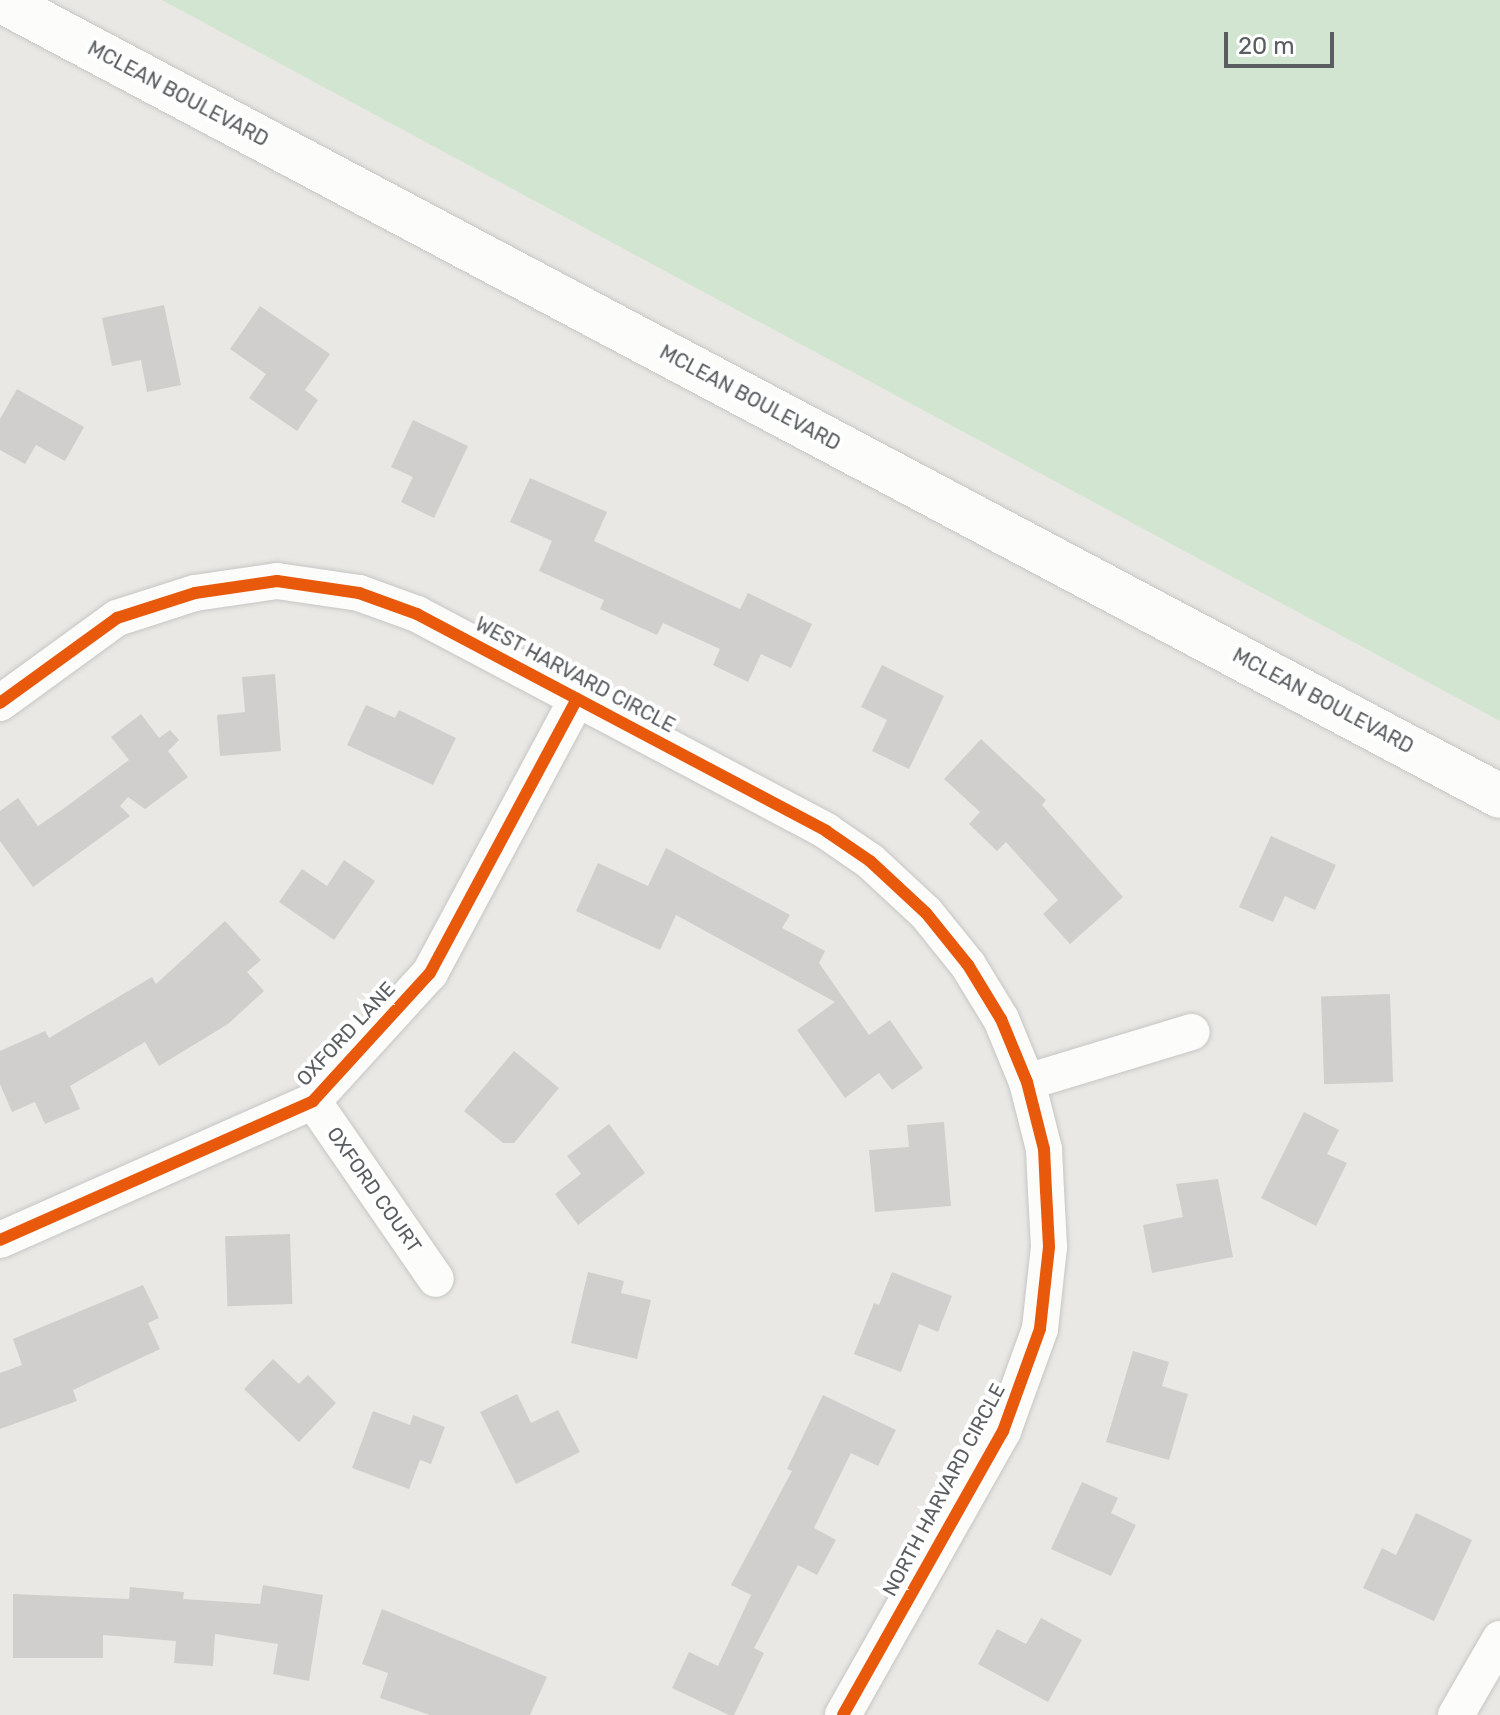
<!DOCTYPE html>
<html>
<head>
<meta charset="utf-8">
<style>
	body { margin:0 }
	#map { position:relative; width:1500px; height:1715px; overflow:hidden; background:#e9e8e4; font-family:Rubik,sans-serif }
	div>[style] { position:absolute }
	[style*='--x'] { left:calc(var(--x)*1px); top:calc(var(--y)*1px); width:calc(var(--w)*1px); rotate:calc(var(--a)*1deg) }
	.green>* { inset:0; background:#d2e5d0 }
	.building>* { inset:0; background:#d0cfcd; transform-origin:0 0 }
	.roads { filter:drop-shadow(0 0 2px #c6c6c6) drop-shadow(0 0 2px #c6c6c6) }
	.street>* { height:36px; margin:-18px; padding:0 18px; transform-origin:18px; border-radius:18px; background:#fcfcfb }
	.secondary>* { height:44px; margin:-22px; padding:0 22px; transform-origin:22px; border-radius:22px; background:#fcfcfb }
	.cycleway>* { height:12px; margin:-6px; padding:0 6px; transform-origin:6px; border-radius:6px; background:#e8590c }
	span { translate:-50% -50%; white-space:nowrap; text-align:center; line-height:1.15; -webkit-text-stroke:8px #fff; paint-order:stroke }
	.street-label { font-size:20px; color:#5a5e61 }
	.scale { position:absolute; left:1224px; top:32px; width:110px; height:36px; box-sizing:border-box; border:4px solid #5a5e61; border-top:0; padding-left:10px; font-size:24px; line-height:28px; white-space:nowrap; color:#5a5e61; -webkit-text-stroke:6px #fff; paint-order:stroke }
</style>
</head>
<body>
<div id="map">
	<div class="green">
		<i style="clip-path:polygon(162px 0,1500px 0,1500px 721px)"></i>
	</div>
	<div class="building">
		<i style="clip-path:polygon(164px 305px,181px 385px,147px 392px,141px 360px,112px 366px,102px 318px)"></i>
		<i style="clip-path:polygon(260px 306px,330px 354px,305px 390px,318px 400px,297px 431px,249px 398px,266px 374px,230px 349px)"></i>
		<i style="clip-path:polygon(17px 389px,84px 427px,65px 461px,36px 445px,25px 464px,0 450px,0 419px)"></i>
		<i style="clip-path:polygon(413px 420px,468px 446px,434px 518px,401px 502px,413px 477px,391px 467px)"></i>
		<i style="clip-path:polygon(530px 478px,607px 512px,594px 541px,740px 609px,748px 593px,812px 624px,791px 668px,761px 654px,748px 682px,713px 665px,720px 649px,663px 623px,657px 635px,600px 609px,604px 600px,539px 571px,552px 541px,510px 522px)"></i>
		<i style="clip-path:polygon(882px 665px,944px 696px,909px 769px,872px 751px,887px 720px,861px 707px)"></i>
		<i style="clip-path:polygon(275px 674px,281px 751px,220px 756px,217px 715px,245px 712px,242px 677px)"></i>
		<i style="clip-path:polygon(366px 705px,395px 718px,399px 710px,456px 738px,433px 785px,347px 745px)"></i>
		<i style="clip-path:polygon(141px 714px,159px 738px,170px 730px,179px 740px,168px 751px,188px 777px,145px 809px,128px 797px,120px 806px,130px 816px,33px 887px,0 841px,0 811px,18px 798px,38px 826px,63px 809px,129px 760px,111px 737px)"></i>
		<i style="clip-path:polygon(981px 739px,1046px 800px,1042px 805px,1123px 897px,1070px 944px,1043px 914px,1058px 900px,1006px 842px,997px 851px,969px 824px,980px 812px,944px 779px)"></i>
		<i style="clip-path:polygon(1271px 836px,1336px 865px,1315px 910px,1285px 896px,1273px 922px,1239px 907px)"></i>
		<i style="clip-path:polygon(666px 848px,790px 915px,782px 928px,825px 951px,819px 963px,869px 1035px,890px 1020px,923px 1068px,892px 1090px,879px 1073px,845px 1098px,797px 1030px,835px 1002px,676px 915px,660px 950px,576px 911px,598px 863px,648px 886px)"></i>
		<i style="clip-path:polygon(344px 860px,375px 881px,334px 940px,279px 902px,302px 869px,327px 886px)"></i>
		<i style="clip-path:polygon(225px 921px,261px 960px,247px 972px,264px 991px,228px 1024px,159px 1066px,145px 1042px,70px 1086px,80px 1109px,45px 1124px,35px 1102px,12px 1112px,0 1084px,0 1051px,45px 1031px,49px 1038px,152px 977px,156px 984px)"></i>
		<i style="left:1390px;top:994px;width:88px;height:69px;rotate:88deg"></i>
		<i style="clip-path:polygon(514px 1051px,559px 1088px,514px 1143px,503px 1143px,464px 1111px)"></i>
		<i style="clip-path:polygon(1304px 1112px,1339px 1130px,1327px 1154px,1347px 1163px,1316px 1226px,1261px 1198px)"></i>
		<i style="clip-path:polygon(944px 1122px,951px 1206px,875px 1212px,869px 1150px,909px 1147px,907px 1125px)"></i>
		<i style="clip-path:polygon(609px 1124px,645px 1173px,578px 1225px,555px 1194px,581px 1174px,567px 1156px)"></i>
		<i style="clip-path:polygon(1218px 1179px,1233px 1257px,1152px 1273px,1143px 1225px,1183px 1217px,1176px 1184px)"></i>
		<i style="left:290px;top:1234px;width:70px;height:65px;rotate:88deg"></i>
		<i style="clip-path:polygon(588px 1272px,624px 1281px,621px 1293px,651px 1300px,637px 1359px,571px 1343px)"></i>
		<i style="clip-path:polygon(892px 1272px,952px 1296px,938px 1332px,919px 1324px,901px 1372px,854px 1354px,874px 1303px,879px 1305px)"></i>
		<i style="clip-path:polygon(143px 1285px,159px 1318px,148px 1323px,160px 1349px,73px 1390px,77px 1401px,0 1429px,0 1373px,22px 1365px,13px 1339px)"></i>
		<i style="clip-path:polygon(1133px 1351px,1169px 1362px,1162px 1386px,1188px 1394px,1169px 1460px,1106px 1442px)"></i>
		<i style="clip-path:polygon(273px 1359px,299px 1384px,308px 1375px,336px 1403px,299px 1442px,244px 1389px)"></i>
		<i style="clip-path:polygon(517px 1394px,531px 1423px,558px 1410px,580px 1452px,516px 1484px,480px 1412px)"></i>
		<i style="clip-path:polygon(823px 1395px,896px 1430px,878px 1466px,851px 1453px,814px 1528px,836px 1540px,817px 1575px,798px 1565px,754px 1648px,764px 1653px,734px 1715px,729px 1715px,672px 1688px,689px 1652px,718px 1666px,751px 1595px,731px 1585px,792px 1471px,787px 1469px)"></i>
		<i style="clip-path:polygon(373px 1411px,410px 1425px,413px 1415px,445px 1427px,431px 1464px,420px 1460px,409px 1489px,352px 1468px)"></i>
		<i style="clip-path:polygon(1082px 1482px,1118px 1498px,1111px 1513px,1136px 1525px,1111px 1576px,1051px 1549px)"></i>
		<i style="clip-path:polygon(1416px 1513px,1472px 1540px,1434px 1621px,1363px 1588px,1382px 1548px,1396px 1555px)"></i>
		<i style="clip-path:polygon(263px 1585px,323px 1595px,309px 1681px,273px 1674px,278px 1644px,215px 1634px,213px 1666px,174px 1663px,176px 1641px,103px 1635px,103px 1658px,13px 1658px,13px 1594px,129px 1599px,130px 1587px,184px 1592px,183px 1599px,260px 1604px)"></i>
		<i style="clip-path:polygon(382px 1609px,547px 1677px,530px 1715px,430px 1715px,380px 1698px,388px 1673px,362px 1664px)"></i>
		<i style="clip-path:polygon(1041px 1618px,1082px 1640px,1048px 1702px,978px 1664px,997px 1629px,1026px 1644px)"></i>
	</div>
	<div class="roads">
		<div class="street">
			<i style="--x:0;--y:703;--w:145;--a:-36"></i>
			<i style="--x:117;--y:618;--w:82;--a:-17.8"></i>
			<i style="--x:195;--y:593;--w:83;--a:-8.3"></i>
			<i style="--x:277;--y:581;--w:83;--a:8.3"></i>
			<i style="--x:359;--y:593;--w:62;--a:19.9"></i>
			<i style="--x:417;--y:614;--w:463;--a:27.9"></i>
			<i style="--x:826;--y:831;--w:53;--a:34.3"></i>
			<i style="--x:870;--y:861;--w:76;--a:42.9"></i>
			<i style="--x:926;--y:913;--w:67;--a:51.1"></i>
			<i style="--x:968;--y:965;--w:63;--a:58.6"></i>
			<i style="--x:1001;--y:1019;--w:68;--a:67.6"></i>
			<i style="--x:1027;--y:1082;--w:69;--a:75.8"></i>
			<i style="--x:1044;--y:1149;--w:42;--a:87.3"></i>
			<i style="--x:1046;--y:1191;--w:56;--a:86.9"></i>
			<i style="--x:1049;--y:1247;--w:82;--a:96.3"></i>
			<i style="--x:1040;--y:1329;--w:109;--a:109.9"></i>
			<i style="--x:1003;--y:1431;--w:326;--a:119.4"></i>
			<i style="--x:1027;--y:1082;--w:172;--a:-16.9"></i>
			<i style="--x:313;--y:1101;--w:216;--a:55.4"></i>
			<i style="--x:0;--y:1240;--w:342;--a:-23.9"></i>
			<i style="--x:313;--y:1101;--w:173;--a:-47.6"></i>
			<i style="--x:430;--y:973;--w:311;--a:-61.8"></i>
			<i style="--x:1456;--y:1715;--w:88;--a:-59.9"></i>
		</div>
		<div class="secondary">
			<i style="--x:0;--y:0;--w:1698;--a:27.95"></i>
		</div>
	</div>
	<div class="cycleway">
		<i style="--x:0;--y:703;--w:145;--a:-36"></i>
		<i style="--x:117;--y:618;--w:82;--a:-17.8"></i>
		<i style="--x:195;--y:593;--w:83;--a:-8.3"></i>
		<i style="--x:277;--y:581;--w:83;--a:8.3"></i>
		<i style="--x:359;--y:593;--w:62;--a:19.9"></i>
		<i style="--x:417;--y:614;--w:463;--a:27.9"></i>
		<i style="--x:826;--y:831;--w:53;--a:34.3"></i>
		<i style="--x:870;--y:861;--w:76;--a:42.9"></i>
		<i style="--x:926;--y:913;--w:67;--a:51.1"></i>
		<i style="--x:968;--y:965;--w:63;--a:58.6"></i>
		<i style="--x:1001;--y:1019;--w:68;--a:67.6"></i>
		<i style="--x:1027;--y:1082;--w:69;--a:75.8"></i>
		<i style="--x:1044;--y:1149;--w:42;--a:87.3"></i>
		<i style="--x:1046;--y:1191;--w:56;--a:86.9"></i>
		<i style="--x:1049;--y:1247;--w:82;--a:96.3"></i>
		<i style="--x:1040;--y:1329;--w:109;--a:109.9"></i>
		<i style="--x:1003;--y:1431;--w:326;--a:119.4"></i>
		<i style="--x:0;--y:1240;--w:342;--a:-23.9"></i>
		<i style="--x:313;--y:1101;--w:173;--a:-47.6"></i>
		<i style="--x:430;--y:973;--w:311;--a:-61.8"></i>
	</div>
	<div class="street-label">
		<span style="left:178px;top:94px;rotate:28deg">MCLEAN BOULEVARD</span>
		<span style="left:750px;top:398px;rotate:28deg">MCLEAN BOULEVARD</span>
		<span style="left:575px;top:675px;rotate:28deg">WEST HARVARD CIRCLE</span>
		<span style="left:1323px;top:701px;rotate:28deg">MCLEAN BOULEVARD</span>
		<span style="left:346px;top:1034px;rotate:-47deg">OXFORD LANE</span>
		<span style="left:374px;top:1190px;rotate:55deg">OXFORD COURT</span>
		<span style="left:944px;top:1490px;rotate:-62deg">NORTH HARVARD CIRCLE</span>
	</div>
	<div class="scale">20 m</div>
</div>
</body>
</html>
